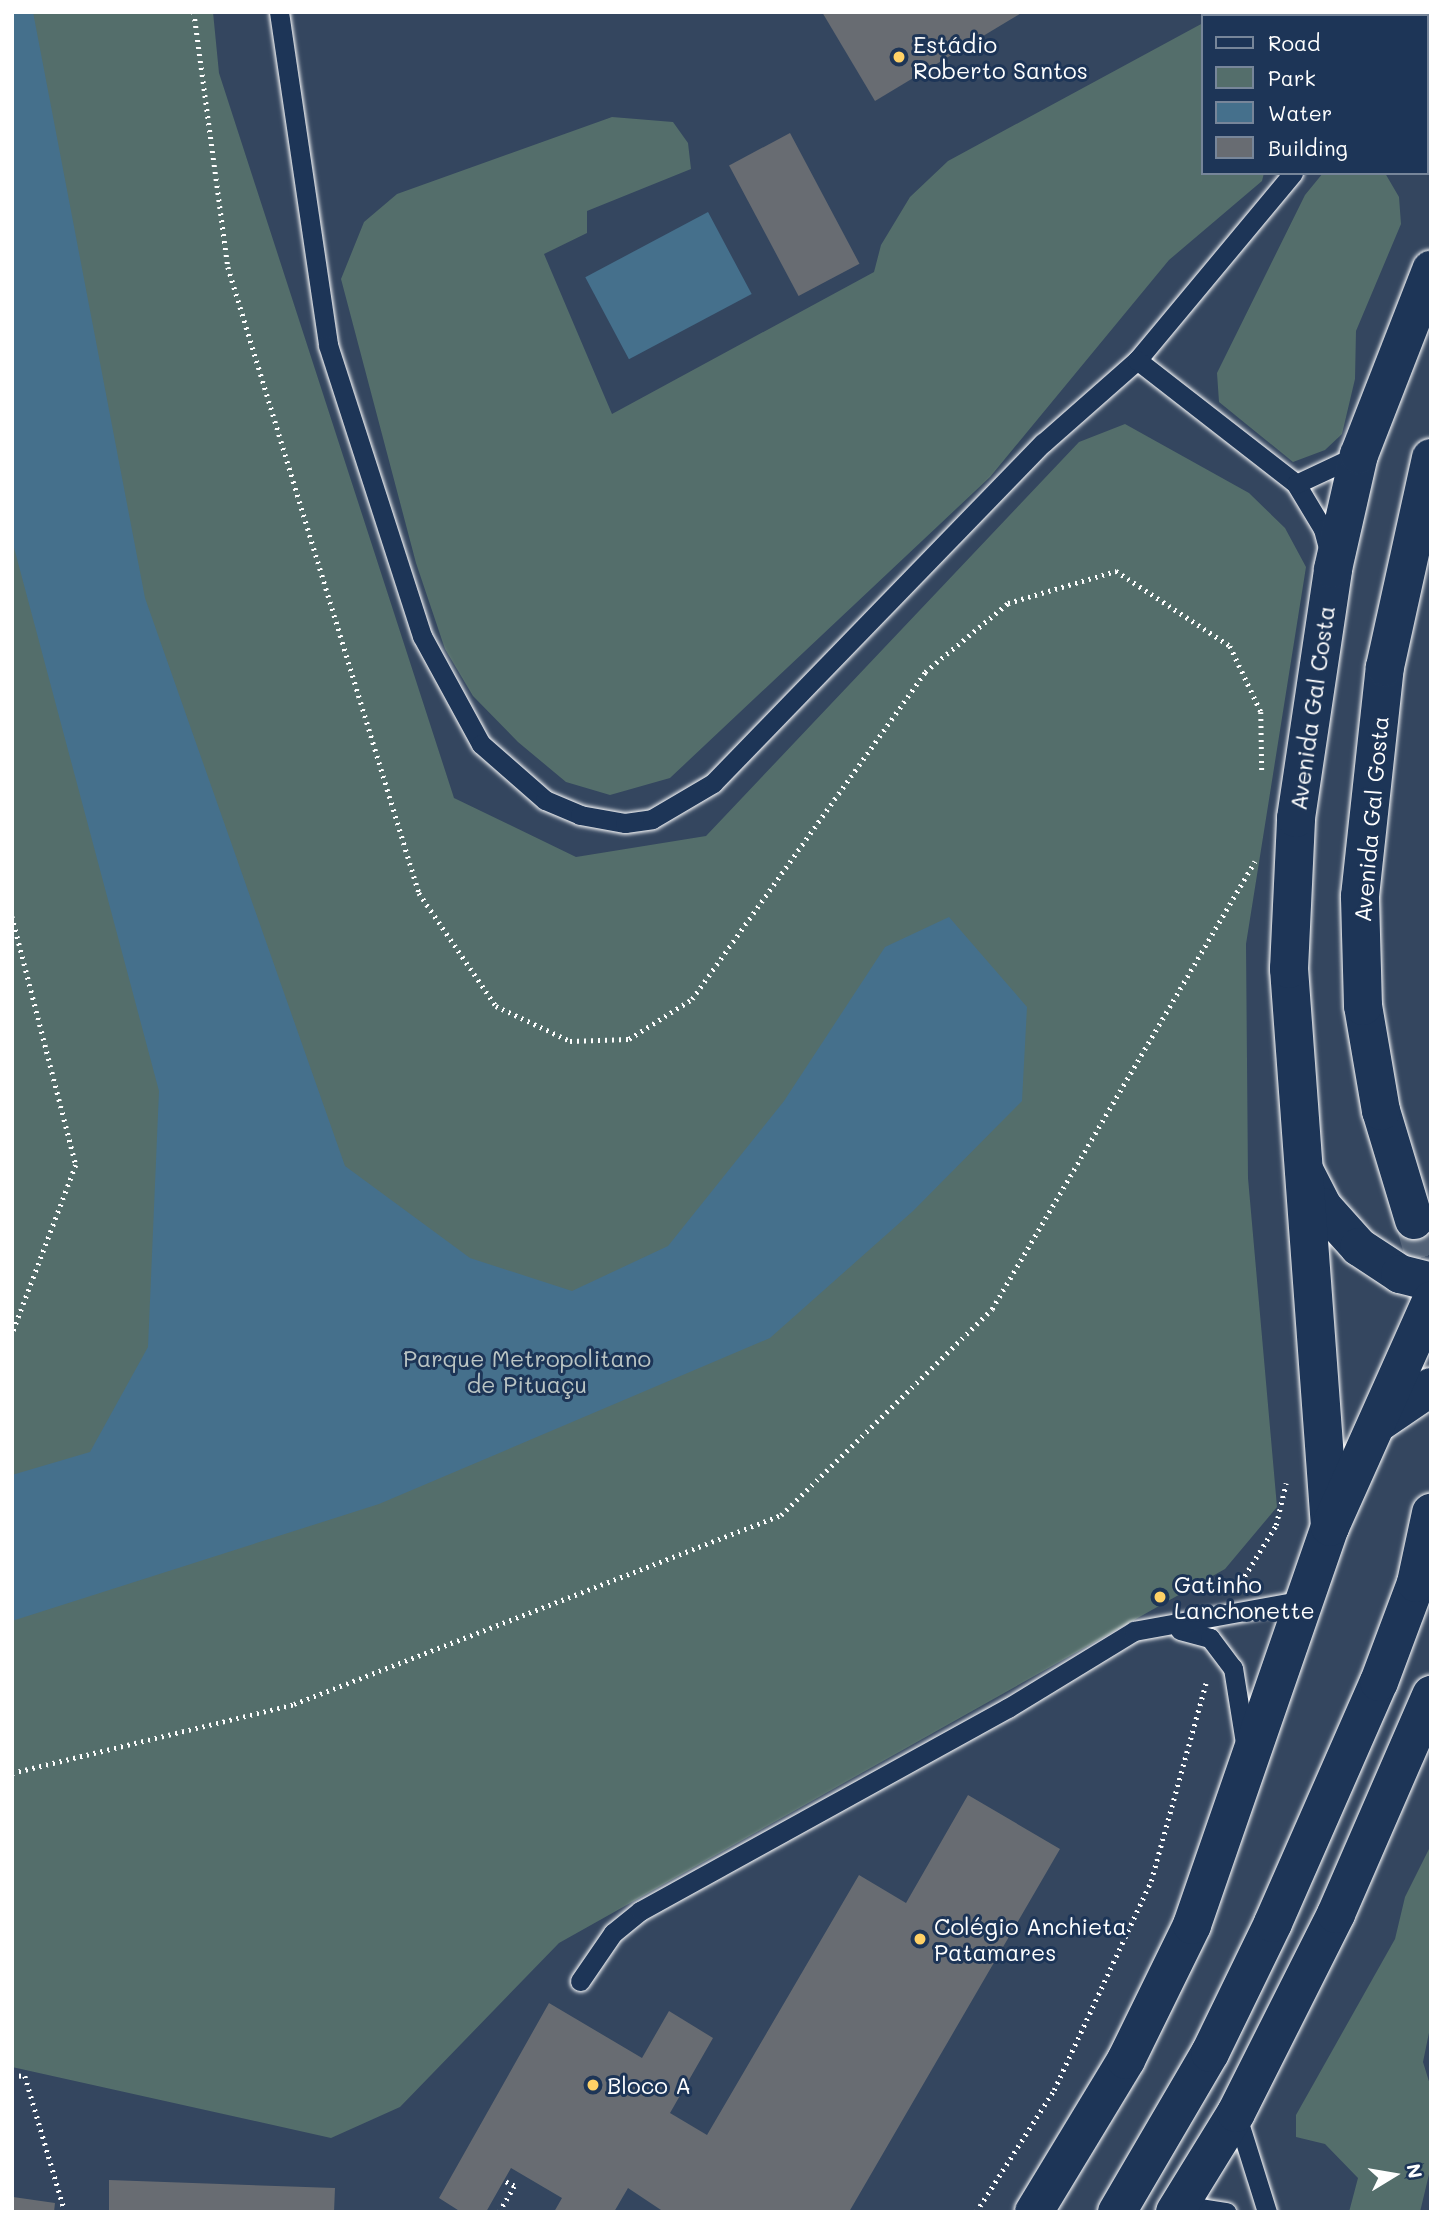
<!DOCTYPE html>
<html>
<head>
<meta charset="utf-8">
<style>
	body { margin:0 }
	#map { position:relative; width:1443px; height:2224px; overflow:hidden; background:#34465f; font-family:Mali,sans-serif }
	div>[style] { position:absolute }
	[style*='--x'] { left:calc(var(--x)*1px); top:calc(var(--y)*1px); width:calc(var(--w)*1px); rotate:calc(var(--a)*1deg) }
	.green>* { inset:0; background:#546e6b; transform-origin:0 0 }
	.water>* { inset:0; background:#45708c; transform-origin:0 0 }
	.building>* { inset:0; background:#686c72; transform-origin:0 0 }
	.primary-tunnel>* { height:38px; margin-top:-19px; transform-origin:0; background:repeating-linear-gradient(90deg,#526277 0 38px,transparent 0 57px) }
	.path>* { height:4.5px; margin-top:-2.25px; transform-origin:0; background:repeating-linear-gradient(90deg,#fff 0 2px,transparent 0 7px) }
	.roads { filter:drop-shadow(0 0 2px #fff) drop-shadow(0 0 2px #fff) }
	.lane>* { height:19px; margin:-9.5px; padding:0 9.5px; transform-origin:9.5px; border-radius:9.5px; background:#1d3557 }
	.primary>* { height:38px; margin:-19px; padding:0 19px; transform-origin:19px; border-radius:19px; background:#1d3557 }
	.dots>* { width:19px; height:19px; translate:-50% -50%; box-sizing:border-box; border:4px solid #1d3557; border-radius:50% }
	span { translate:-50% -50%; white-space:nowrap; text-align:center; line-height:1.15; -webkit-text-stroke:6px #1d3557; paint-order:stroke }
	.poi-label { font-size:23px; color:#fff }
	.left { translate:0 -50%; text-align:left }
	.street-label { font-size:23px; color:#fff }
	.park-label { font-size:23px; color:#bbc5c4 }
	.frame { position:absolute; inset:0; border:14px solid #fff; pointer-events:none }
	.legend { position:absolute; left:1201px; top:14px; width:228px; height:161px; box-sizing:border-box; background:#1d3557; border:2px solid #77869a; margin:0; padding:9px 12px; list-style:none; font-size:21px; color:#fff }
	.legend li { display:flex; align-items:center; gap:14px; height:35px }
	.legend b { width:35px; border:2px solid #77869a }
	.north { position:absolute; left:1359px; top:2140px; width:70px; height:70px; -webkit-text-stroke:5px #1d3557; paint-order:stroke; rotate:79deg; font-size:19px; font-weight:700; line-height:28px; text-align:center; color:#fff }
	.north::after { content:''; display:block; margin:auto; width:24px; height:32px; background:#fff; clip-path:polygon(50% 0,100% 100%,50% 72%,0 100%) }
</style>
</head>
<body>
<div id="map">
	<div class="green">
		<i style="clip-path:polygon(12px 12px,213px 12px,219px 73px,454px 798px,576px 857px,706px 836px,1079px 442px,1125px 424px,1249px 493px,1285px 528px,1306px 567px,1246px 944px,1248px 1178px,1277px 1507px,1225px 1569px,559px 1943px,400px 2107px,331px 2138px,12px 2067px)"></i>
		<i style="left:1221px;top:12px;width:108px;height:6px"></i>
		<i style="clip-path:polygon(1203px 23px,1203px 173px,1264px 173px,1262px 181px,1169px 260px,990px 477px,670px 778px,610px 795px,566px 782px,518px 742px,473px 696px,445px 649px,416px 563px,341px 279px,364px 222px,397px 194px,612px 117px,673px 122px,688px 143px,691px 169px,587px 211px,587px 233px,544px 254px,612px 414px,874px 272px,881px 245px,910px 197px,948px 161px)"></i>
		<i style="clip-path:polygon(1323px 173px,1385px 173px,1399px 197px,1401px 224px,1356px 331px,1355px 379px,1342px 434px,1325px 450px,1293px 462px,1219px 402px,1217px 373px,1305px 195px)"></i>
		<i style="clip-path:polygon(1431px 1845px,1431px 2023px,1423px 2062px,1431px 2088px,1431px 2166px,1420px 2212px,1349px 2212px,1358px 2178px,1325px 2144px,1296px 2137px,1296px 2115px,1395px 1939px,1405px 1897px)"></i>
	</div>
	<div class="water">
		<i style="clip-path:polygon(12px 12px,33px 12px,145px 598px,345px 1166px,470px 1258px,572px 1291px,668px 1246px,784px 1101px,885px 947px,949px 917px,1027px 1007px,1022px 1101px,913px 1211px,770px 1338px,379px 1504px,12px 1621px,12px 1475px,90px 1452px,148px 1347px,159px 1091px,12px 540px)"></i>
		<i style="left:708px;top:212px;width:93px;height:139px;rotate:62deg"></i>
	</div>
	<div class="building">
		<i style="clip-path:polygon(822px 12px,1023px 12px,875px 101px)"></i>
		<i style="left:790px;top:133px;width:148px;height:69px;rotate:62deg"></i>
		<i style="clip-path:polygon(968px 1795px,1060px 1849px,849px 2212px,664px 2212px,628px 2188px,614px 2212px,554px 2212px,562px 2198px,511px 2168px,486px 2212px,461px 2212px,439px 2198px,549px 2003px,642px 2058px,669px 2011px,713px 2038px,670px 2113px,707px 2135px,859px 1875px,906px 1903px)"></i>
		<i style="clip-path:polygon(109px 2180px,335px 2188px,334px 2212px,109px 2212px)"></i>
		<i style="clip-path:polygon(13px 2197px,55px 2203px,54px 2212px,12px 2212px)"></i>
	</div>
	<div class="primary-tunnel">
		<i style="--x:1414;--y:1220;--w:61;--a:73.9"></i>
	</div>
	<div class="path">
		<i style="--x:194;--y:12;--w:257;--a:82.4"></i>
		<i style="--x:228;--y:267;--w:654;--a:73.03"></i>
		<i style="--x:419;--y:893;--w:137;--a:55.7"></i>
		<i style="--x:496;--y:1006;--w:82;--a:25.3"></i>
		<i style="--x:570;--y:1041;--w:59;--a:-1.9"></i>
		<i style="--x:629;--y:1039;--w:75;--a:-32.4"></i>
		<i style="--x:692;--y:999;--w:402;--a:-54.5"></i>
		<i style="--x:925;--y:672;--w:108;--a:-39.7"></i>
		<i style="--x:1008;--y:603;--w:113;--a:-16.5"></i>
		<i style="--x:1116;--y:571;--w:136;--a:33.3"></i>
		<i style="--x:1230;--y:646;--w:73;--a:64.8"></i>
		<i style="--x:1261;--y:712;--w:62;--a:89.1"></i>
		<i style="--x:12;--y:916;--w:257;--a:75.6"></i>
		<i style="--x:76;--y:1165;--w:181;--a:110.7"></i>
		<i style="--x:1241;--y:1582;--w:67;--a:-58.4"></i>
		<i style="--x:1276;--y:1525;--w:43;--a:-76.6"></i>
		<i style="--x:12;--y:1773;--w:290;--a:-13.7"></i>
		<i style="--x:294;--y:1704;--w:522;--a:-21.21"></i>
		<i style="--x:781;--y:1515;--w:295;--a:-44.3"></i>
		<i style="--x:992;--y:1309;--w:519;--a:-59.58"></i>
		<i style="--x:12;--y:2075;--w:13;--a:4"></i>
		<i style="--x:25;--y:2076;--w:142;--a:73.6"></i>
		<i style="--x:499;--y:2212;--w:30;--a:-60"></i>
		<i style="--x:514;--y:2186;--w:11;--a:-153"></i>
		<i style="--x:976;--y:2212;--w:145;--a:-57.4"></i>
		<i style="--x:1054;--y:2090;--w:230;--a:-65.1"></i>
		<i style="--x:1151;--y:1881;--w:205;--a:-74.5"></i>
	</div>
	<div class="roads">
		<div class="lane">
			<i style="--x:279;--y:12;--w:337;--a:81.6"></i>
			<i style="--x:328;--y:345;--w:306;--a:72.1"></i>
			<i style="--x:422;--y:636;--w:123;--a:61.4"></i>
			<i style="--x:481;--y:744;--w:85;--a:41.2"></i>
			<i style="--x:545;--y:800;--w:38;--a:23"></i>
			<i style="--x:580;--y:815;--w:46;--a:10.1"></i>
			<i style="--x:625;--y:823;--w:27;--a:-8"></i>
			<i style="--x:652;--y:819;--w:71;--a:-30.5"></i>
			<i style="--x:713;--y:783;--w:474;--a:-45.9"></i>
			<i style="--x:1043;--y:443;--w:125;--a:-41.4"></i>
			<i style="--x:1404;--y:16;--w:4;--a:-63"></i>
			<i style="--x:1293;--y:173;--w:244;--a:129.8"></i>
			<i style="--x:1137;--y:360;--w:202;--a:37.9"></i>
			<i style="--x:1296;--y:484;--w:52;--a:59"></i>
			<i style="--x:1323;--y:529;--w:23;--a:75"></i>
			<i style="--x:1296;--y:484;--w:68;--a:-25.1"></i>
			<i style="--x:1180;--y:1630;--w:31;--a:15"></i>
			<i style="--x:1210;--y:1638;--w:38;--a:53"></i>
			<i style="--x:1233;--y:1668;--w:76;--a:80.9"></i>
			<i style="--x:580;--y:1981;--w:58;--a:-55.5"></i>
			<i style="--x:613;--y:1933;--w:35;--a:-39"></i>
			<i style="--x:640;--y:1911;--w:420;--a:-28.9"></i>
			<i style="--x:1008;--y:1708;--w:148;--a:-31.4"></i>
			<i style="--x:1134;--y:1631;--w:173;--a:-10.3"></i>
			<i style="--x:1236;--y:2113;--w:104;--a:72.6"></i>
			<i style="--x:1180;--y:2205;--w:47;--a:8.7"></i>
		</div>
		<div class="primary">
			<i style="--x:1304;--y:1170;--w:42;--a:62.8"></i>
			<i style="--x:1323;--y:1207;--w:54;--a:48"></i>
			<i style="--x:1359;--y:1247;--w:49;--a:33.4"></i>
			<i style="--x:1400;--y:1274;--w:32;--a:14"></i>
			<i style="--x:1414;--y:1220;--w:114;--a:-106.8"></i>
			<i style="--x:1381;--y:1111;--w:107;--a:-99.7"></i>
			<i style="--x:1363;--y:1006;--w:110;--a:-91.6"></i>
			<i style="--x:1360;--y:896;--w:230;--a:-83.8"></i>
			<i style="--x:1385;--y:667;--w:214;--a:-77.6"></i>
			<i style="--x:1378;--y:1423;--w:64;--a:-34.2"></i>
			<i style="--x:1330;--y:1527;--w:560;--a:-94.2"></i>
			<i style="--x:1289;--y:969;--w:151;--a:-87.3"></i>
			<i style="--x:1296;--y:818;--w:252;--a:-81.5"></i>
			<i style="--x:1333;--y:569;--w:117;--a:-77.2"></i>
			<i style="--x:1359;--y:455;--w:199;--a:-68.7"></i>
			<i style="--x:1034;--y:2212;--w:178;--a:-58.8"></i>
			<i style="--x:1126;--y:2060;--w:150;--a:-63.9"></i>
			<i style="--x:1192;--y:1925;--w:421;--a:-70.9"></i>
			<i style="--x:1330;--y:1527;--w:248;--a:-65.9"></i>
			<i style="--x:1117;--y:2212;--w:184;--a:-59.7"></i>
			<i style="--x:1210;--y:2053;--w:144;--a:-64.1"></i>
			<i style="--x:1273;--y:1923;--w:263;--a:-66.3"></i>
			<i style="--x:1379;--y:1682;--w:106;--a:-69.5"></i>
			<i style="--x:1416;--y:1583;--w:72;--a:-77.9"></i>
			<i style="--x:1175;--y:2212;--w:116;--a:-58.4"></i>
			<i style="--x:1236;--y:2113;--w:223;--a:-63.3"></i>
			<i style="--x:1336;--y:1914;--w:239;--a:-66.5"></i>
		</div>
	</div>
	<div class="dots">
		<i style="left:899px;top:57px;background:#ffd166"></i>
		<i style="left:1160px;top:1597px;background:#ffd166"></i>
		<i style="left:920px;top:1939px;background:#ffd166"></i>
		<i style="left:593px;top:2085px;background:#ffd166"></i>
	</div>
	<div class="poi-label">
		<span class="left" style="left:913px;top:57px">Estádio<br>Roberto Santos</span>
		<span class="left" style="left:1174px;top:1597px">Gatinho<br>Lanchonette</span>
		<span class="left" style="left:934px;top:1939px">Colégio Anchieta<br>Patamares</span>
		<span class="left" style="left:607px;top:2085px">Bloco A</span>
	</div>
	<div class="street-label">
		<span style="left:1312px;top:708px;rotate:-82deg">Avenida Gal Costa</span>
		<span style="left:1371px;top:819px;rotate:-85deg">Avenida Gal Gosta</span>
	</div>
	<div class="park-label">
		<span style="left:527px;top:1371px">Parque Metropolitano<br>de Pituaçu</span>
	</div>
	<div class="frame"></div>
	<ul class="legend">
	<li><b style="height:9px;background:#1d3557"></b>Road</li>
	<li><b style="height:19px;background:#546e6b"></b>Park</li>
	<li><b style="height:19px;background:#45708c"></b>Water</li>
	<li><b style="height:19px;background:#686c72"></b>Building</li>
	</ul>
	<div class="north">N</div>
</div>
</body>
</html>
